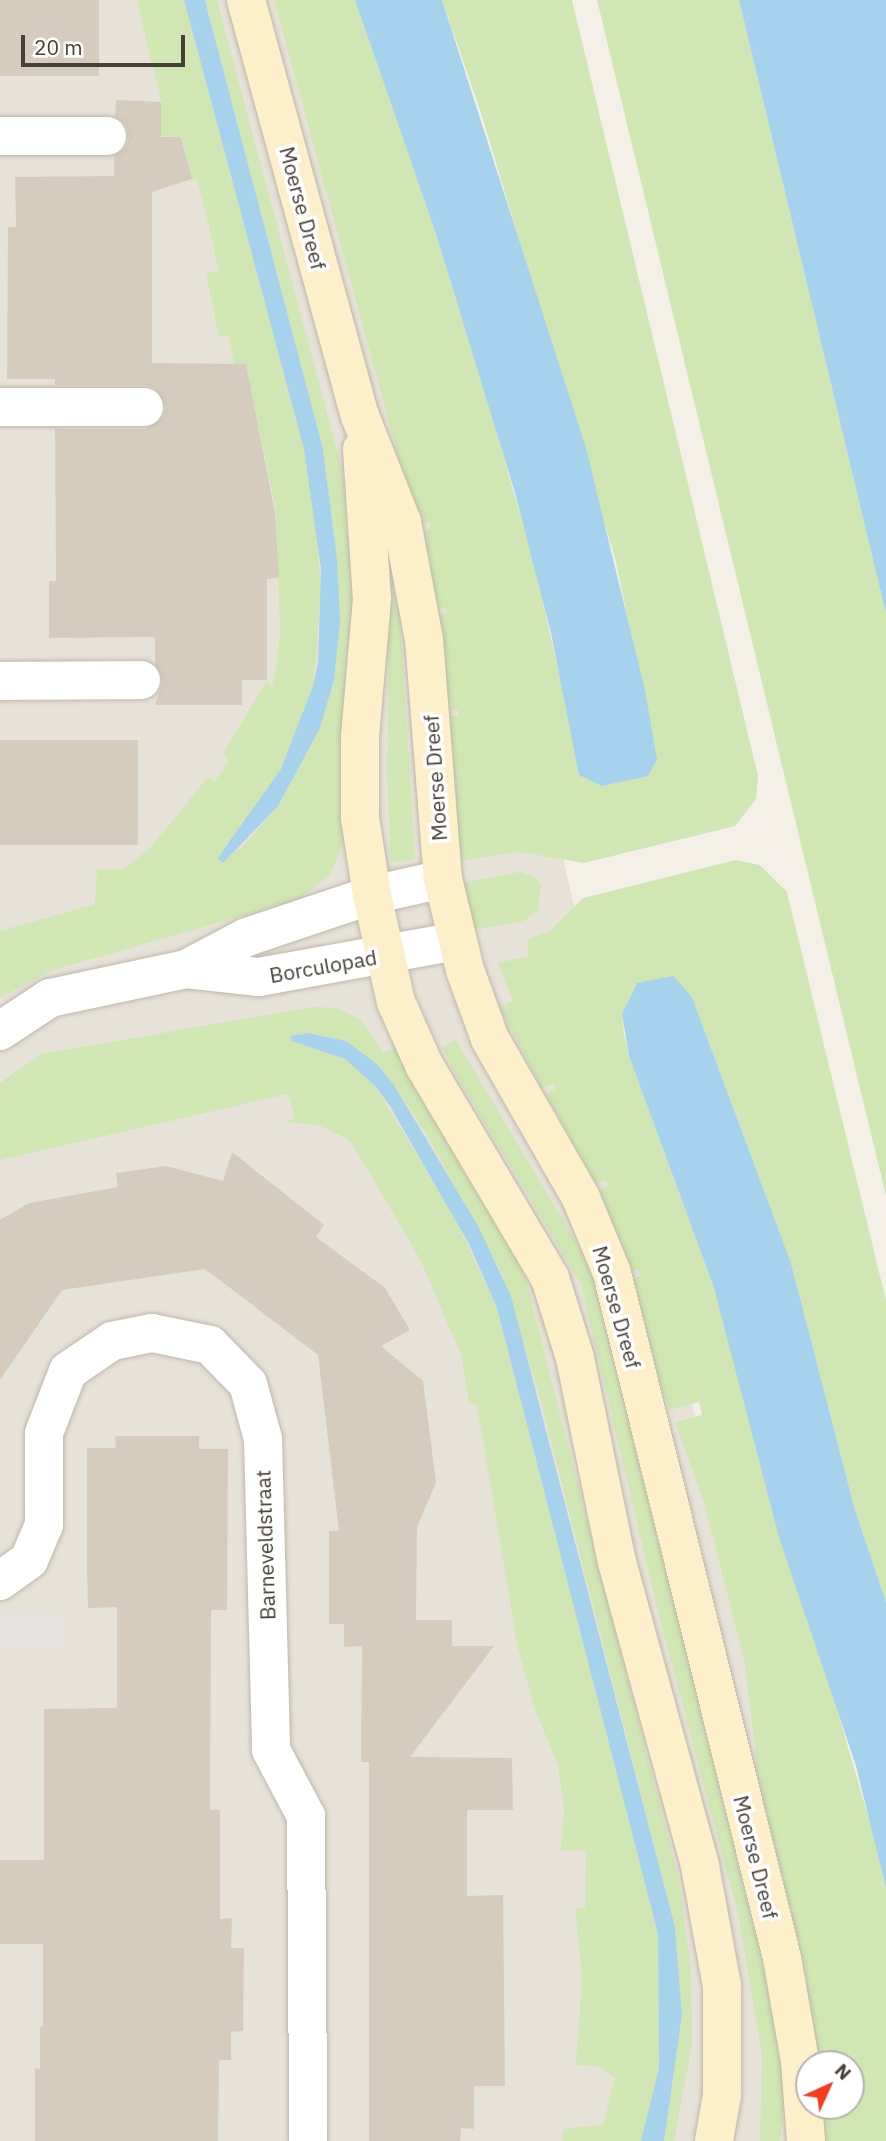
<!DOCTYPE html>
<html>
<head>
<meta charset="utf-8">
<style>
	body { margin:0 }
	#map { position:relative; width:886px; height:2141px; overflow:hidden; background:#f4f0e8; font-family:"IBM Plex Sans",sans-serif }
	div>[style] { position:absolute }
	[style*='--x'] { left:calc(var(--x)*1px); top:calc(var(--y)*1px); width:calc(var(--w)*1px); rotate:calc(var(--a)*1deg) }
	.residential>* { inset:0; background:#e7e2d7 }
	.green>* { inset:0; background:#d0e6b3 }
	.parking>* { inset:0; background:#e5e3e0; transform-origin:0 0 }
	.water>* { inset:0; background:#a7d2ee }
	.building>* { inset:0; background:#d5ccbe; transform-origin:0 0 }
	.roads { filter:drop-shadow(0 0 2px #bfb8ab) drop-shadow(0 0 2px #bfb8ab) }
	.street>* { height:38px; margin:-19px; padding:0 19px; transform-origin:19px; border-radius:19px; background:#fff }
	.secondary>* { height:38px; margin:-19px; padding:0 19px; transform-origin:19px; border-radius:19px; background:#fdefc9 }
	span { translate:-50% -50%; white-space:nowrap; text-align:center; line-height:1.15; -webkit-text-stroke:7px #fff; paint-order:stroke }
	.street-label { font-size:21px; color:#474037 }
	.north { position:absolute; left:795px; top:2050px; width:70px; height:70px; box-sizing:border-box; background:#fff; border:2px solid #b5b3af; border-radius:50%; rotate:45deg; font-size:19px; font-weight:700; line-height:28px; text-align:center; color:#474037 }
	.north::after { content:''; display:block; margin:auto; width:24px; height:32px; background:#f23d21; clip-path:polygon(50% 0,100% 100%,50% 72%,0 100%) }
	.scale { position:absolute; left:21px; top:35px; width:164px; height:32px; box-sizing:border-box; border:4px solid #474037; border-top:0; padding-left:9px; font-size:21px; line-height:24px; white-space:nowrap; color:#474037; -webkit-text-stroke:5px #fff; paint-order:stroke }
</style>
</head>
<body>
<div id="map">
	<div class="residential">
		<i style="clip-path:polygon(0 0,360px 0,848px 2064px,809px 2064px,809px 2106px,851px 2106px,870px 2141px,0 2141px)"></i>
	</div>
	<div class="green">
		<i style="clip-path:polygon(137px 0,184px 0,304px 449px,316px 521px,321px 593px,313px 686px,281px 769px,219px 859px,241px 849px,278px 806px,320px 728px,334px 681px,337px 560px,323px 449px,205px 0,217px 0,346px 484px,355px 562px,346px 835px,330px 875px,298px 900px,50px 971px,0 998px,0 931px,95px 904px,97px 870px,124px 869px,151px 847px,208px 777px,215px 781px,229px 761px,223px 754px,267px 680px,272px 688px,276px 666px,280px 633px,276px 510px,246px 365px,234px 364px,229px 336px,219px 337px,206px 273px,219px 272px,206px 213px,197px 180px,192px 179px,182px 137px,160px 136px,161px 102px)"></i>
		<i style="clip-path:polygon(274px 0,355px 0,436px 234px,493px 420px,534px 563px,566px 703px,656px 752px,615px 558px,481px 113px,442px 0,572px 0,758px 776px,756px 799px,735px 826px,584px 863px,520px 852px,459px 861px,446px 716px,458px 716px,458px 710px,445px 710px,436px 615px,448px 613px,446px 607px,434px 609px,418px 531px,430px 529px,430px 522px,417px 525px,416px 521px)"></i>
		<i style="clip-path:polygon(597px 0,739px 0,886px 614px,886px 1196px)"></i>
		<i style="clip-path:polygon(399px 602px,415px 860px,391px 862px,387px 774px,389px 603px)"></i>
		<i style="clip-path:polygon(736px 860px,760px 865px,787px 892px,886px 1301px,886px 1602px,855px 1510px,791px 1263px,692px 997px,637px 983px,622px 1014px,624px 1033px,629px 1056px,714px 1288px,873px 1833px,886px 1888px,886px 2141px,822px 2141px,821px 2106px,851px 2106px,851px 2064px,817px 2064px,805px 1969px,762px 1809px,745px 1664px,705px 1506px,675px 1422px,702px 1415px,699px 1402px,670px 1410px,651px 1362px,629px 1280px,641px 1276px,638px 1270px,626px 1273px,598px 1191px,609px 1185px,606px 1180px,596px 1184px,546px 1095px,556px 1088px,553px 1083px,542px 1088px,499px 1007px,513px 1001px,498px 963px,529px 956px,527px 939px,550px 931px,583px 898px)"></i>
		<i style="clip-path:polygon(519px 872px,536px 878px,541px 886px,538px 910px,524px 921px,473px 930px,463px 883px)"></i>
		<i style="clip-path:polygon(312px 1007px,338px 1008px,361px 1020px,383px 1052px,402px 1046px,514px 1249px,526px 1281px,679px 1881px,691px 1967px,692px 2044px,674px 2141px,664px 2141px,682px 2015px,675px 1927px,539px 1394px,502px 1274px,428px 1137px,394px 1085px,378px 1065px,330px 1037px,301px 1033px,292px 1041px,345px 1059px,375px 1086px,454px 1216px,497px 1308px,658px 1934px,659px 2068px,641px 2141px,562px 2141px,564px 2129px,603px 2125px,615px 2078px,598px 2066px,576px 2065px,582px 1978px,575px 1908px,585px 1908px,586px 1851px,561px 1850px,564px 1807px,558px 1765px,535px 1710px,517px 1644px,477px 1405px,469px 1403px,461px 1355px,420px 1259px,357px 1152px,348px 1139px,318px 1125px,284px 1122px,295px 1119px,288px 1094px,0 1160px,0 1083px,41px 1054px)"></i>
		<i style="clip-path:polygon(456px 1040px,595px 1274px,779px 2009px,785px 2100px,780px 2141px,760px 2141px,762px 2055px,738px 1914px,656px 1604px,581px 1284px,454px 1071px,442px 1047px)"></i>
	</div>
	<div class="parking">
		<i style="left:0;top:1613px;width:63px;height:34px"></i>
	</div>
	<div class="water">
		<i style="clip-path:polygon(184px 0,205px 0,208px 12px,323px 449px,337px 560px,340px 621px,334px 680px,320px 728px,278px 806px,223px 863px,218px 859px,224px 849px,281px 769px,313px 686px,318px 663px,321px 569px,304px 449px)"></i>
		<i style="clip-path:polygon(355px 0,442px 0,586px 448px,645px 690px,657px 759px,648px 776px,602px 786px,579px 775px,551px 633px,515px 493px,436px 234px)"></i>
		<i style="clip-path:polygon(739px 0,886px 0,886px 614px)"></i>
		<i style="clip-path:polygon(673px 976px,692px 997px,791px 1263px,855px 1510px,886px 1602px,886px 1888px,856px 1766px,779px 1537px,714px 1288px,629px 1056px,622px 1014px,637px 983px)"></i>
		<i style="clip-path:polygon(307px 1033px,346px 1041px,378px 1065px,394px 1085px,478px 1226px,511px 1296px,675px 1927px,682px 2015px,664px 2141px,641px 2141px,659px 2068px,658px 1934px,497px 1308px,469px 1244px,390px 1106px,375px 1086px,345px 1059px,292px 1041px,291px 1036px)"></i>
	</div>
	<div class="building">
		<i style="left:0;top:0;width:99px;height:76px"></i>
		<i style="clip-path:polygon(116px 100px,161px 102px,161px 137px,181px 137px,192px 179px,152px 192px,152px 363px,246px 364px,275px 513px,279px 578px,267px 579px,267px 680px,242px 680px,242px 705px,155px 705px,163px 681px,155px 664px,155px 637px,49px 638px,49px 581px,56px 581px,55px 429px,145px 429px,163px 418px,166px 406px,155px 388px,145px 385px,55px 385px,55px 379px,7px 379px,8px 227px,16px 227px,15px 177px,114px 176px,114px 156px,126px 147px,129px 137px,126px 125px,115px 116px)"></i>
		<i style="left:0;top:740px;width:138px;height:105px"></i>
		<i style="clip-path:polygon(232px 1152px,324px 1225px,316px 1237px,385px 1288px,410px 1330px,381px 1346px,423px 1381px,427px 1412px,436px 1483px,417px 1527px,416px 1620px,452px 1620px,452px 1646px,494px 1646px,410px 1757px,512px 1758px,513px 1810px,467px 1810px,467px 1896px,503px 1895px,505px 2086px,474px 2086px,474px 2129px,461px 2128px,460px 2141px,369px 2141px,369px 1762px,361px 1762px,362px 1646px,344px 1647px,344px 1624px,329px 1624px,329px 1531px,339px 1531px,318px 1355px,205px 1269px,62px 1290px,0 1380px,0 1220px,29px 1203px,118px 1187px,116px 1173px,166px 1166px,223px 1181px)"></i>
		<i style="clip-path:polygon(115px 1436px,199px 1436px,199px 1449px,228px 1449px,227px 1610px,211px 1610px,210px 1810px,220px 1810px,220px 1919px,232px 1918px,231px 1948px,244px 1948px,243px 2031px,231px 2032px,231px 2060px,219px 2060px,218px 2141px,35px 2141px,35px 2068px,40px 2069px,40px 2027px,43px 2027px,43px 1944px,0 1944px,0 1860px,44px 1860px,44px 1709px,117px 1708px,117px 1607px,88px 1608px,87px 1570px,87px 1448px,116px 1448px)"></i>
	</div>
	<div class="roads">
		<div class="street">
			<i style="--x:0;--y:136;--w:107;--a:0"></i>
			<i style="--x:0;--y:407;--w:144;--a:0"></i>
			<i style="--x:0;--y:681;--w:141;--a:-0.4"></i>
			<i style="--x:186;--y:969;--w:73;--a:6.3"></i>
			<i style="--x:259;--y:977;--w:202;--a:-10.3"></i>
			<i style="--x:0;--y:1031;--w:60;--a:-33.4"></i>
			<i style="--x:50;--y:998;--w:139;--a:-12"></i>
			<i style="--x:186;--y:969;--w:69;--a:-27.7"></i>
			<i style="--x:247;--y:937;--w:132;--a:-18.6"></i>
			<i style="--x:372;--y:895;--w:73;--a:-12.7"></i>
			<i style="--x:0;--y:1581;--w:36;--a:-36"></i>
			<i style="--x:29;--y:1560;--w:38;--a:-67"></i>
			<i style="--x:44;--y:1525;--w:92;--a:-90"></i>
			<i style="--x:44;--y:1433;--w:66;--a:-68.8"></i>
			<i style="--x:68;--y:1371;--w:53;--a:-34.3"></i>
			<i style="--x:112;--y:1341;--w:41;--a:-11.3"></i>
			<i style="--x:152;--y:1333;--w:59;--a:11.7"></i>
			<i style="--x:210;--y:1345;--w:54;--a:45.7"></i>
			<i style="--x:248;--y:1384;--w:57;--a:74.7"></i>
			<i style="--x:263;--y:1439;--w:311;--a:88.5"></i>
			<i style="--x:271;--y:1750;--w:75;--a:62.1"></i>
			<i style="--x:306;--y:1816;--w:325;--a:89.6"></i>
		</div>
		<div class="secondary">
			<i style="--x:246;--y:0;--w:431;--a:74.7"></i>
			<i style="--x:360;--y:416;--w:114;--a:68.4"></i>
			<i style="--x:402;--y:522;--w:119;--a:79.4"></i>
			<i style="--x:424;--y:639;--w:241;--a:85.5"></i>
			<i style="--x:443;--y:879;--w:94;--a:76.4"></i>
			<i style="--x:465;--y:970;--w:73;--a:70.1"></i>
			<i style="--x:490;--y:1039;--w:183;--a:60.2"></i>
			<i style="--x:581;--y:1198;--w:81;--a:67.5"></i>
			<i style="--x:612;--y:1273;--w:706;--a:76.06"></i>
			<i style="--x:782;--y:1958;--w:105;--a:80.1"></i>
			<i style="--x:800;--y:2061;--w:80;--a:85.7"></i>
			<i style="--x:362;--y:449;--w:150;--a:86.2"></i>
			<i style="--x:372;--y:599;--w:138;--a:95"></i>
			<i style="--x:360;--y:736;--w:82;--a:90"></i>
			<i style="--x:360;--y:818;--w:78;--a:81.1"></i>
			<i style="--x:372;--y:895;--w:110;--a:77.4"></i>
			<i style="--x:396;--y:1002;--w:69;--a:66"></i>
			<i style="--x:424;--y:1065;--w:247;--a:59.4"></i>
			<i style="--x:550;--y:1278;--w:84;--a:72.6"></i>
			<i style="--x:575;--y:1358;--w:208;--a:78.4"></i>
			<i style="--x:617;--y:1562;--w:315;--a:74.7"></i>
			<i style="--x:700;--y:1866;--w:122;--a:79.6"></i>
			<i style="--x:722;--y:1986;--w:109;--a:90"></i>
			<i style="--x:722;--y:2095;--w:47;--a:99.9"></i>
		</div>
	</div>
	<div class="street-label">
		<span style="left:303px;top:208px;rotate:75deg">Moerse Dreef</span>
		<span style="left:435px;top:778px;rotate:-94deg">Moerse Dreef</span>
		<span style="left:323px;top:966px;rotate:-10deg">Borculopad</span>
		<span style="left:617px;top:1307px;rotate:74deg">Moerse Dreef</span>
		<span style="left:265px;top:1545px;rotate:-92deg">Barneveldstraat</span>
		<span style="left:756px;top:1857px;rotate:76deg">Moerse Dreef</span>
	</div>
	<div class="north">N</div>
	<div class="scale">20 m</div>
</div>
</body>
</html>
